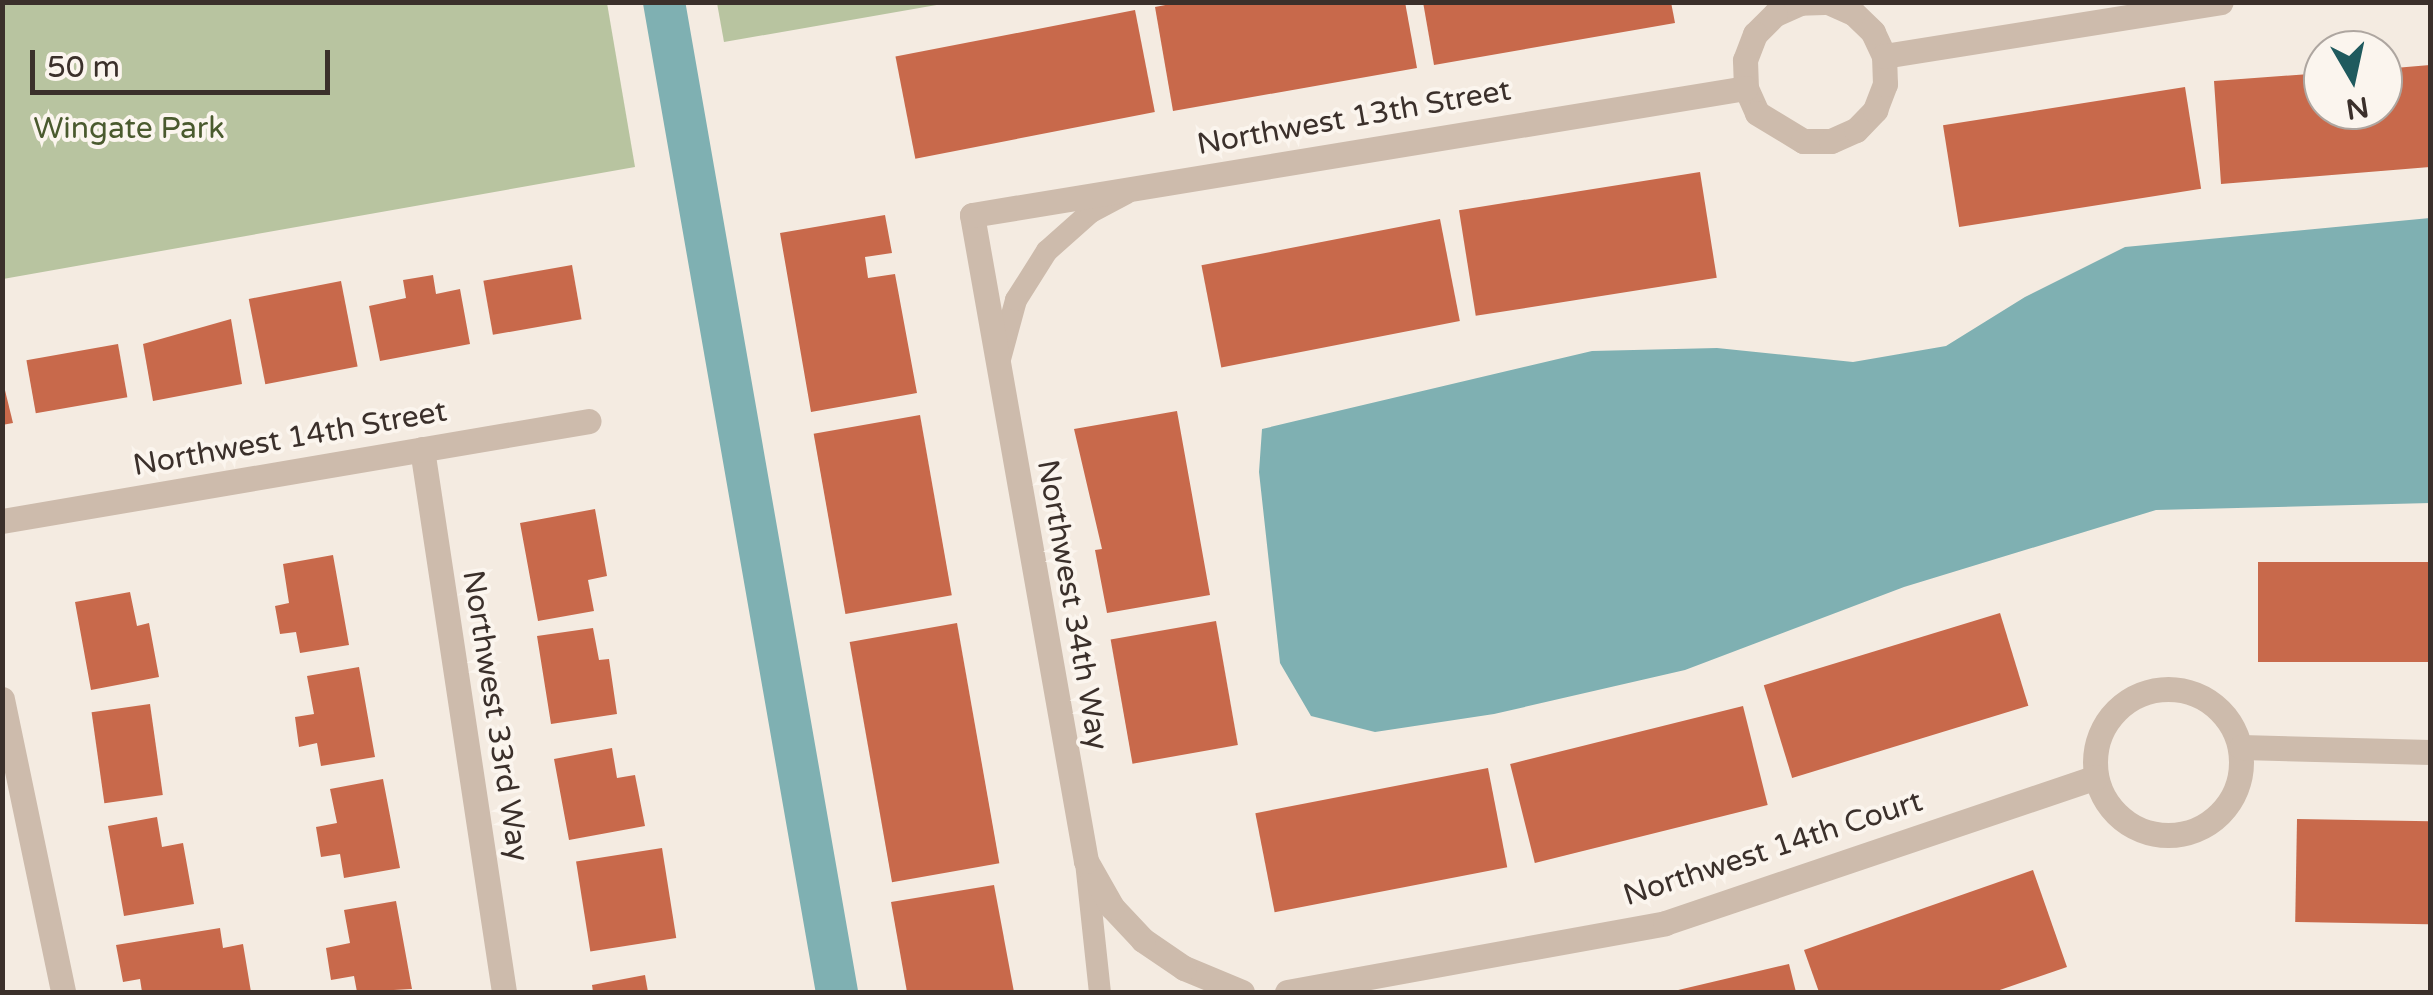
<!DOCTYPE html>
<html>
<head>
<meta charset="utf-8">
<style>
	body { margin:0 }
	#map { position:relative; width:2433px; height:995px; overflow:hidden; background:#f4ebe1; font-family:"Varela Round",sans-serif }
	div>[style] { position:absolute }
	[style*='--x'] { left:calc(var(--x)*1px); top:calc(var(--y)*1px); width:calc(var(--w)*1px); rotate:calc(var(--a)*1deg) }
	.green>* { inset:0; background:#b8c4a0 }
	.water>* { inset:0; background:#7fb0b2 }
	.canal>* { height:42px; margin:-21px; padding:0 21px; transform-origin:21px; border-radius:21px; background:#7fb0b2 }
	.building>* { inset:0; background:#c8694b; transform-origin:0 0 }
	.service>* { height:22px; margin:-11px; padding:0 11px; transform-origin:11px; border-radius:11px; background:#cdbbac }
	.minor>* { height:25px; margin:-12.5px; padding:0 12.5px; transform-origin:12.5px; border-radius:12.5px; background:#cdbbac }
	.minor>.ring { margin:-12.5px; padding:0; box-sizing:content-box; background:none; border:25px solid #cdbbac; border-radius:50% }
	span { translate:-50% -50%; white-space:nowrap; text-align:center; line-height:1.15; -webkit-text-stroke:8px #fbf5ee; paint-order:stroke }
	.street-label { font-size:30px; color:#3b302b }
	.park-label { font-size:30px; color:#4a5a2e }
	.frame { position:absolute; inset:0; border:5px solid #3b302b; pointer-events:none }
	.north { position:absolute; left:2303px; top:30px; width:100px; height:100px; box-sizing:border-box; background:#fbf5ee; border:2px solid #aea6a0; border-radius:50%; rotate:171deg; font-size:28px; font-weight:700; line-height:40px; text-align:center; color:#3b302b }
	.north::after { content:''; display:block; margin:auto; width:35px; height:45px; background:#1f5a5e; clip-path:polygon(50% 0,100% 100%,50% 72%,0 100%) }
	.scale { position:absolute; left:30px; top:50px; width:300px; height:45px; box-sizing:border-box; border:5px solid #3b302b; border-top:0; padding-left:12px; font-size:30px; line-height:35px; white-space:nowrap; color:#3b302b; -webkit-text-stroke:8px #fbf5ee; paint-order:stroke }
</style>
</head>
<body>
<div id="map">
	<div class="green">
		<i style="clip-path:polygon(3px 2px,607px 3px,635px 167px,3px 279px)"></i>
		<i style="clip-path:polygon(717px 3px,717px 2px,948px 3px,724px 42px)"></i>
	</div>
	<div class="water">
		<i style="clip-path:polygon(2430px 218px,2430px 503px,2156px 510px,1904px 587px,1685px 670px,1494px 714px,1375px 732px,1311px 716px,1280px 663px,1259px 472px,1262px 429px,1592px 351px,1717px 348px,1853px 362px,1946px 346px,2025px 297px,2125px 247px)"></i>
	</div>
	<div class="canal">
		<i style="--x:664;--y:2;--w:1005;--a:80.09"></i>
	</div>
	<div class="building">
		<i style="clip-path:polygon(1181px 2px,1405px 2px,1417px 68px,1173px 111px,1155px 7px)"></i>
		<i style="clip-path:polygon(1423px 2px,1671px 2px,1675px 23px,1434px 65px)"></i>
		<i style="left:1135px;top:10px;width:104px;height:244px;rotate:79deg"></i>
		<i style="clip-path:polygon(2430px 65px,2430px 167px,2221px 184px,2214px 81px,2323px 73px,2323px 110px,2383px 110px,2383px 69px)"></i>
		<i style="left:2185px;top:87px;width:103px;height:245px;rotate:81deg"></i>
		<i style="left:1700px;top:172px;width:107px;height:244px;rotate:81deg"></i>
		<i style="clip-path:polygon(885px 215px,892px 253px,865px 257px,868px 278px,895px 274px,917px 393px,811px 412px,780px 233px)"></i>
		<i style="left:1440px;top:219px;width:104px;height:243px;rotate:79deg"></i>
		<i style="left:572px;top:265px;width:55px;height:90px;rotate:80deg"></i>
		<i style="clip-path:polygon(433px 275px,436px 294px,460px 289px,470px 344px,380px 361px,369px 306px,406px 298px,403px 280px)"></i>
		<i style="left:341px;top:281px;width:87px;height:94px;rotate:79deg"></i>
		<i style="clip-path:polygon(231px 319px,242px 384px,153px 401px,143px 344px)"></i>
		<i style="left:118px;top:344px;width:54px;height:93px;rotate:80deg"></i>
		<i style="clip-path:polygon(2px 378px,13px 423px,2px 425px)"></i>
		<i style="clip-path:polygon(1177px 411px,1210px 595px,1107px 613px,1095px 550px,1102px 549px,1074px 429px)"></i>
		<i style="left:920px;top:415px;width:183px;height:108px;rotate:80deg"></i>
		<i style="clip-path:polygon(595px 509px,607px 576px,588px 580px,594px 611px,538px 621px,520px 523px)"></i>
		<i style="clip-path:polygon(333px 555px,349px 645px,300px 653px,296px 632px,280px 634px,275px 606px,289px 603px,283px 564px)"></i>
		<i style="left:2430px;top:562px;width:100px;height:172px;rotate:90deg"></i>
		<i style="clip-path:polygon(130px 592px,137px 626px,149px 623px,159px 677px,91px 690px,75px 602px)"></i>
		<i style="left:2000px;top:613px;width:97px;height:247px;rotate:73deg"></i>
		<i style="left:1216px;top:621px;width:126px;height:107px;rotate:80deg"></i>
		<i style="left:957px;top:623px;width:244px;height:109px;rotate:80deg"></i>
		<i style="clip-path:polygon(593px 628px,599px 660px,609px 659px,617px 714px,551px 724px,537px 636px)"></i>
		<i style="clip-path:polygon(359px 667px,375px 757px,321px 766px,317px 743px,299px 747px,295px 717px,314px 714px,307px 676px)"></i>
		<i style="left:150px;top:704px;width:92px;height:59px;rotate:82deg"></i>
		<i style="left:1743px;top:706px;width:102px;height:240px;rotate:76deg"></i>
		<i style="clip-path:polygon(612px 748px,617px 778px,635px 775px,645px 826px,569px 840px,554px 759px)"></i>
		<i style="left:1488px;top:768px;width:101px;height:237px;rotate:79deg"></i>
		<i style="clip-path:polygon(383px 779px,400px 868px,344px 878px,340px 854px,321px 857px,316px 827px,337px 823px,330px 789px)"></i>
		<i style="clip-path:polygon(157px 817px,162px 847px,183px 843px,194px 904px,124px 916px,108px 826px)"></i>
		<i style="left:2297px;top:819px;width:133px;height:103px;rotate:1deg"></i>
		<i style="left:662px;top:848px;width:91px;height:87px;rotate:81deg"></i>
		<i style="clip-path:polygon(2033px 870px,2067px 967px,1994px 992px,1819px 992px,1804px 950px)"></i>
		<i style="clip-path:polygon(994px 885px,1014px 992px,907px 992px,891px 902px)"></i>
		<i style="clip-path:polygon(396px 901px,412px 989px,357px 992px,354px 976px,331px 980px,326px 948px,350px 943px,344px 910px)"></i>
		<i style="clip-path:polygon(220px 928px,223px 948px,243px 944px,251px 992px,142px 992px,140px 979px,123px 982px,116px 945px)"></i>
		<i style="clip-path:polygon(1789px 964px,1796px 992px,1675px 992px,1674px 991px)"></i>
		<i style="clip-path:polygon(645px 975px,648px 992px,593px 992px,592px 985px)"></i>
	</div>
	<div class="service">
		<i style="--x:1000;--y:359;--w:61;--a:-74.8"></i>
		<i style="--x:1016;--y:300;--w:58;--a:-57.7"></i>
		<i style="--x:1047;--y:251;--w:59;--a:-41.6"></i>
		<i style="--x:1091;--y:212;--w:40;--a:-28"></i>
		<i style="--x:1086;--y:862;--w:131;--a:83.9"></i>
	</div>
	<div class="minor">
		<i style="--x:1824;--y:2;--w:24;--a:178"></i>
		<i style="--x:1800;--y:3;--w:27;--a:156"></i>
		<i style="--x:1775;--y:14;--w:28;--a:135"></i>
		<i style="--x:1755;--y:34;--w:28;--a:111"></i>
		<i style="--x:1745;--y:60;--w:28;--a:88"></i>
		<i style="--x:1746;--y:88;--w:27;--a:66"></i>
		<i style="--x:1757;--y:113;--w:54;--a:31.3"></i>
		<i style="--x:1803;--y:141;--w:28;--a:0"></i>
		<i style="--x:1831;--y:141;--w:27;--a:-24"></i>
		<i style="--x:1856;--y:130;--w:28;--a:-46"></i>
		<i style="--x:1875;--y:110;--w:28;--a:-69"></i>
		<i style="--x:1885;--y:84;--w:28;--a:-92"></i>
		<i style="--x:1884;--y:56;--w:26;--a:-115"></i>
		<i style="--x:1873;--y:32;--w:28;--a:-136"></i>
		<i style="--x:1853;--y:13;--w:27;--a:-156"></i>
		<i style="--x:1884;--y:56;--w:341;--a:-9.1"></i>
		<i style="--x:422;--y:449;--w:549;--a:81.41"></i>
		<i style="--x:2;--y:521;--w:595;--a:-9.67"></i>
		<i class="ring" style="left:2095px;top:689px;width:121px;height:121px"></i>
		<i style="--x:2;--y:699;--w:299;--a:78.2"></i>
		<i style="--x:2241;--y:747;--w:189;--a:1.5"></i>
		<i style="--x:1242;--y:992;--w:63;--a:-157.5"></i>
		<i style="--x:1184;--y:968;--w:50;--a:-145.7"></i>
		<i style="--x:1143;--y:940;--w:45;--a:-133.2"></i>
		<i style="--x:1112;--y:907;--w:53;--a:-119.5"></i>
		<i style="--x:1086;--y:861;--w:656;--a:-100.01"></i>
		<i style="--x:972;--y:215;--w:784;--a:-9.32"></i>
		<i style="--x:1287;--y:992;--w:384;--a:-10.3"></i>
		<i style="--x:1665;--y:923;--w:455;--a:-18.7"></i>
	</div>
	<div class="street-label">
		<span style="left:1354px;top:118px;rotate:-10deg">Northwest 13th Street</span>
		<span style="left:290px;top:439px;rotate:-10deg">Northwest 14th Street</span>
		<span style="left:1072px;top:605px;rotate:80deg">Northwest 34th Way</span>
		<span style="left:495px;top:716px;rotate:81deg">Northwest 33rd Way</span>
		<span style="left:1773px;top:849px;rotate:-18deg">Northwest 14th Court</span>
	</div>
	<div class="park-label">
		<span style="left:129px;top:129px">Wingate Park</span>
	</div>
	<div class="frame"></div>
	<div class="north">N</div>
	<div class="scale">50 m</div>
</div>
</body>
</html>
